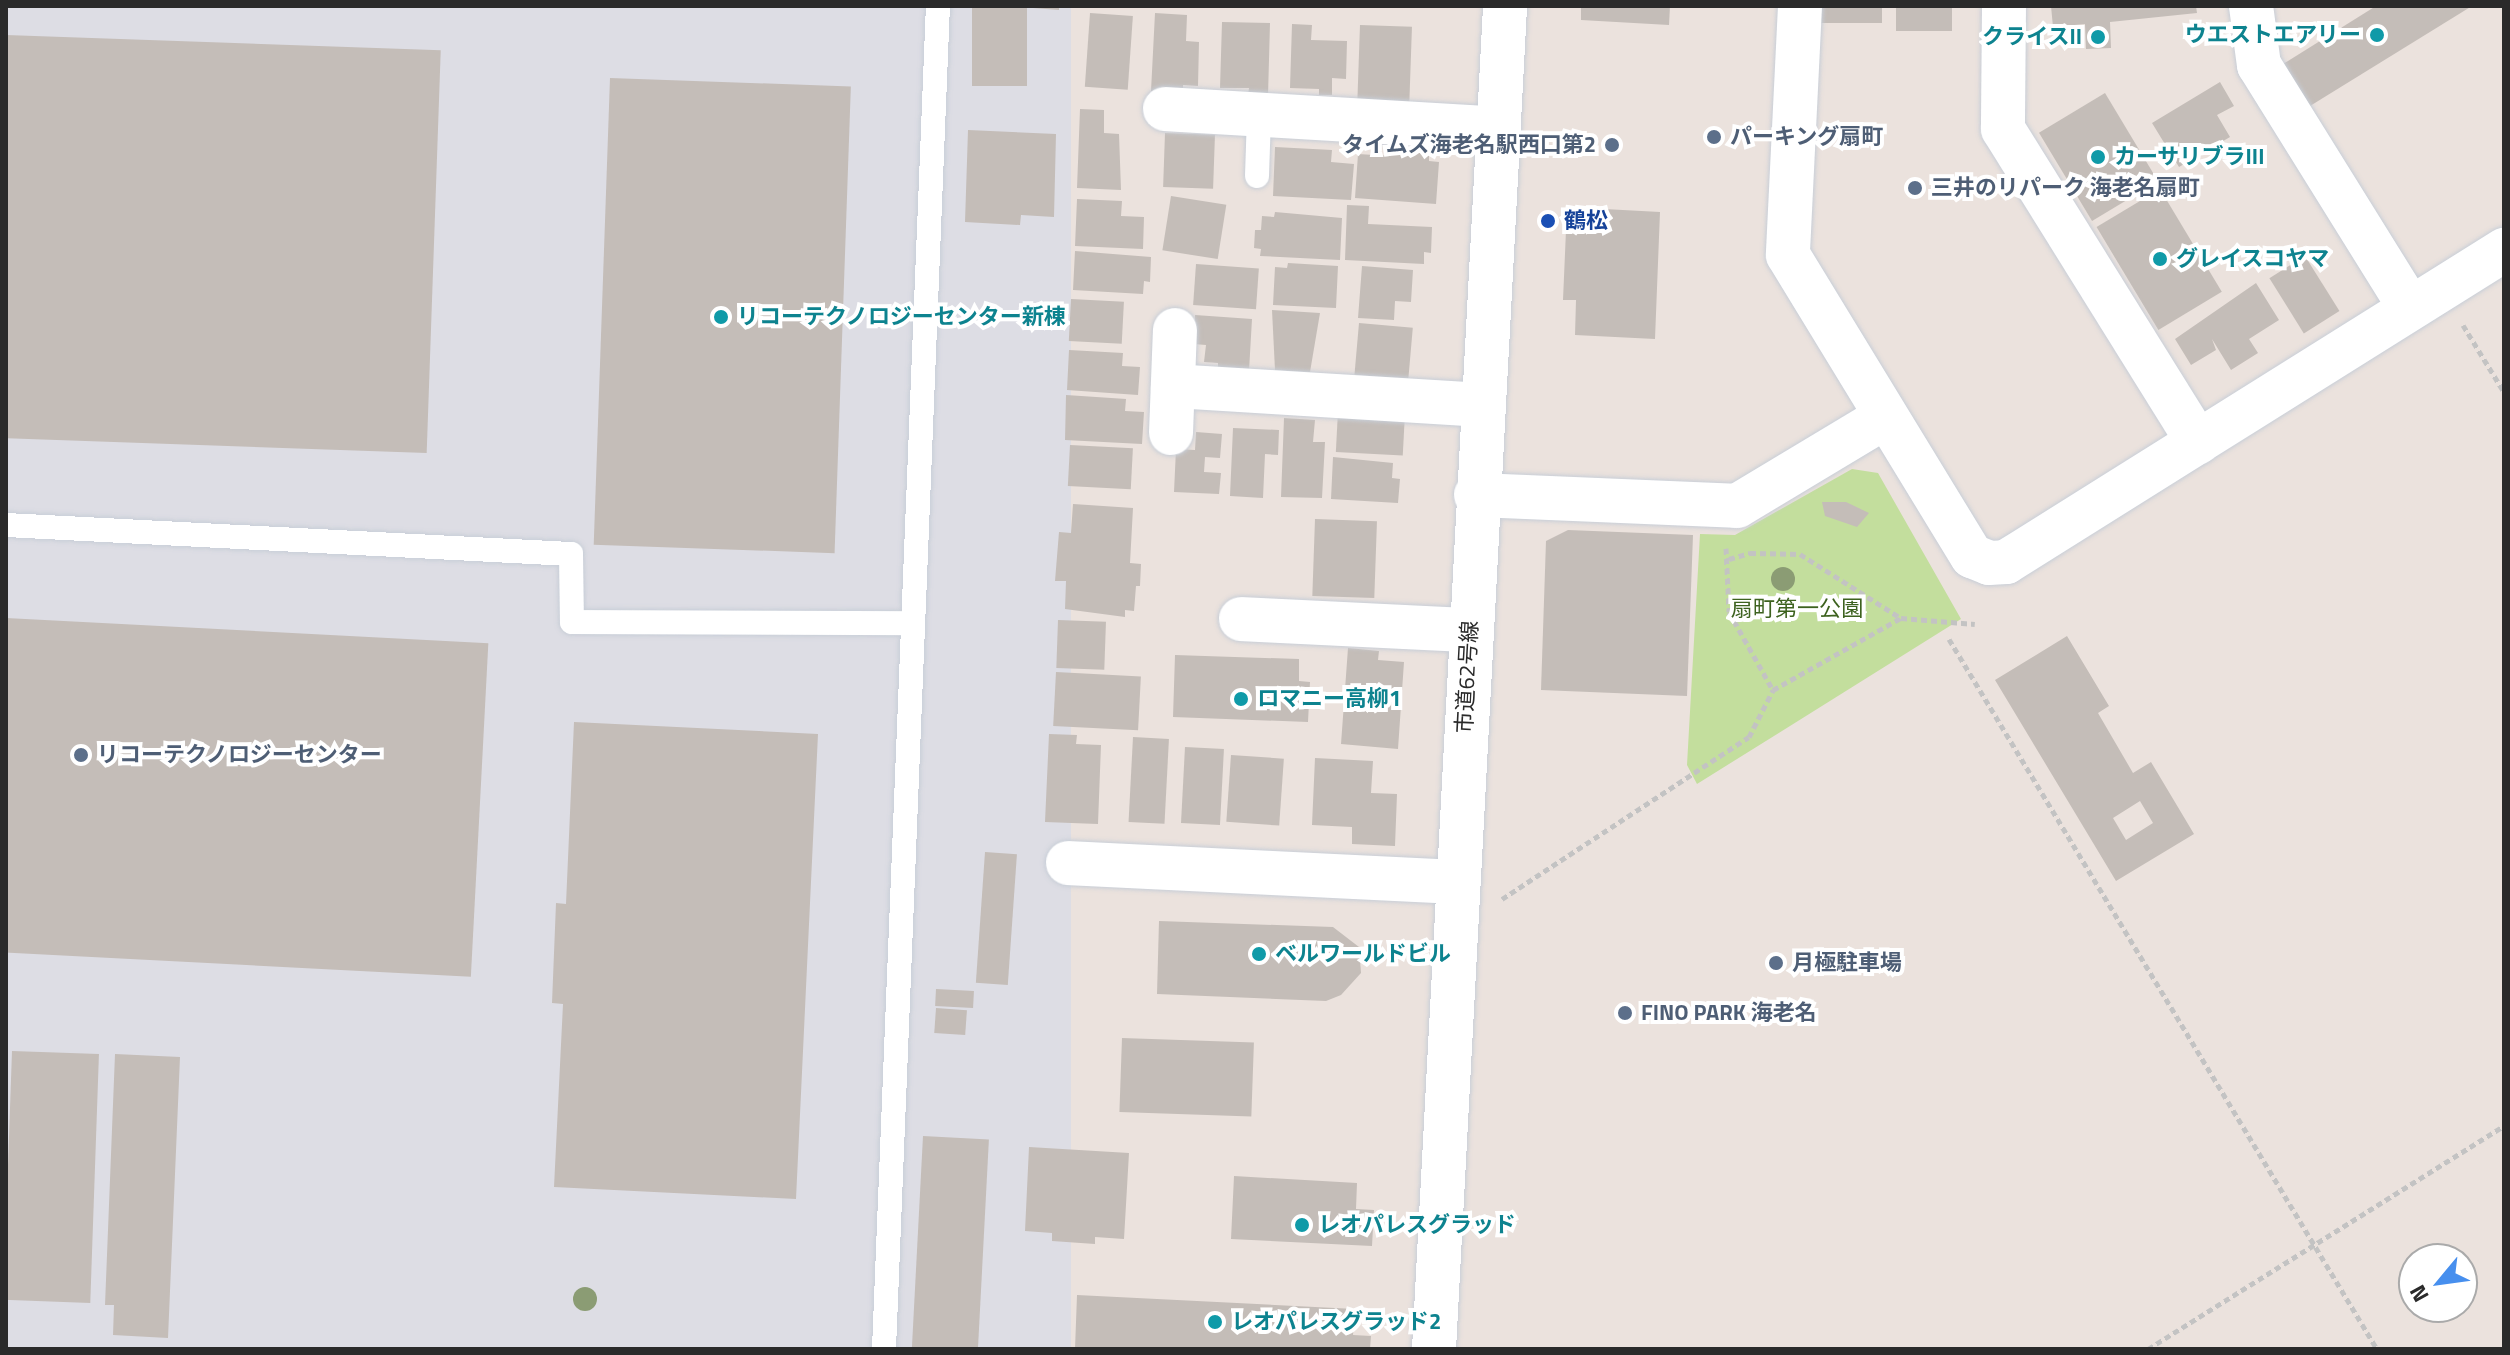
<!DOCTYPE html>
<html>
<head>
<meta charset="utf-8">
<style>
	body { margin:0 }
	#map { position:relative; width:2510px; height:1355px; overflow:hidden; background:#ebe2dd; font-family:"Titillium Web","Noto Sans JP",sans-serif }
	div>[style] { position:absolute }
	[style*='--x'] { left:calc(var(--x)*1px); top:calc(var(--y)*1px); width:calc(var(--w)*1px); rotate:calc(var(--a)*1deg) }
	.industrial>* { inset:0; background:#dddde4; transform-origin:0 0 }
	.green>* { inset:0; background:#c3de9d }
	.building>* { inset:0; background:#c4bdb8; transform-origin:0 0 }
	.path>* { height:5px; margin-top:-2.5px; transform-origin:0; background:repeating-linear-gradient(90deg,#c3c3c3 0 6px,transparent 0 10px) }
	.roads { filter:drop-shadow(0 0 2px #c8ced7) drop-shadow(0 0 2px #c8ced7) }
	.lane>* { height:24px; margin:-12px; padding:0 12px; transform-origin:12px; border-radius:12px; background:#fff }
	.street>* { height:44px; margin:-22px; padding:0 22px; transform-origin:22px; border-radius:22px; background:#fff }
	.secondary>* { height:44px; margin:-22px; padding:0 22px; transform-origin:22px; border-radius:22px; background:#fff }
	.trees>* { width:24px; height:24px; margin:-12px; border-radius:50%; background:#8b9c74 }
	.dots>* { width:22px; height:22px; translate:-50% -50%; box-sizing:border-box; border:4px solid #fff; border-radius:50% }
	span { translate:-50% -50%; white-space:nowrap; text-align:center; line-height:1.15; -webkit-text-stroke:8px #fff; paint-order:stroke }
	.culture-label { font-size:22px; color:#0d838f; font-weight:700 }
	.right { translate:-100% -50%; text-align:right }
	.left { translate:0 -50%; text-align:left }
	.service-label { font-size:22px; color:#4e5e75; font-weight:700 }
	.transit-label { font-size:22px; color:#164399; font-weight:700 }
	.park-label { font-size:22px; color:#3d621f }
	.street-label { font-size:22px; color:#2a2a2a }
	.frame { position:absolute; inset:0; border:8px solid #2a2a2a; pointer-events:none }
	.north { position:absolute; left:2398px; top:1243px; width:80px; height:80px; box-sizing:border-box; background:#fff; border:2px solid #aaa; border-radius:50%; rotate:241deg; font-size:22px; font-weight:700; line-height:32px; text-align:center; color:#2a2a2a }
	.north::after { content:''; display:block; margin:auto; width:28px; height:36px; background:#478fee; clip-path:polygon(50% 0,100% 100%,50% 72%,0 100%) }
</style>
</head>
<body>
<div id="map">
	<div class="industrial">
		<i style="left:6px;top:6px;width:1065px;height:1343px"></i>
	</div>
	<div class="green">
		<i style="clip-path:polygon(1852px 469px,1878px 473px,1961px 619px,1697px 784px,1687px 765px,1700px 534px,1735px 535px)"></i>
	</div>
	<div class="building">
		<i style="left:972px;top:6px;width:55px;height:80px"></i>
		<i style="clip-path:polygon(1033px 6px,1059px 6px,1059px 10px,1033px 8px)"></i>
		<i style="clip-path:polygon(1581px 6px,1670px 6px,1669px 25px,1581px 20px)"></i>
		<i style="left:1817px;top:6px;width:65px;height:17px"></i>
		<i style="left:1896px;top:6px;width:56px;height:25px"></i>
		<i style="clip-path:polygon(2051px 6px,2196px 6px,2197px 13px,2110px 22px,2111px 48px,2086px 49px,2085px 24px,2053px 27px)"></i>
		<i style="clip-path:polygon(2376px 6px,2472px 6px,2310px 106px,2283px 64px)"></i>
		<i style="left:1090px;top:13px;width:43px;height:74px;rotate:4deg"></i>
		<i style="clip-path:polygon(1155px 13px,1187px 15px,1186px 41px,1199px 42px,1198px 86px,1183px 85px,1183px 93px,1151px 91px)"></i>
		<i style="clip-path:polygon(1222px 22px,1270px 23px,1268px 96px,1248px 95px,1249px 88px,1220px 88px)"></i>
		<i style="clip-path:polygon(1292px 24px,1312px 25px,1311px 40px,1347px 41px,1346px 79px,1332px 78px,1332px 95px,1319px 95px,1319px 89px,1290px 88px)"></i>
		<i style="left:1360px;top:25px;width:52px;height:76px;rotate:2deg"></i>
		<i style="left:6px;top:35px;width:435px;height:403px;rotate:2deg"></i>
		<i style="left:610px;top:78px;width:241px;height:467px;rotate:2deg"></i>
		<i style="clip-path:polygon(2220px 82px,2234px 106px,2217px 115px,2230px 137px,2179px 167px,2152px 123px)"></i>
		<i style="left:2105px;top:93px;width:103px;height:77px;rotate:59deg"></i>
		<i style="clip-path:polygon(1080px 109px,1104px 110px,1104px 133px,1119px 134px,1121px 190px,1077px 188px)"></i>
		<i style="clip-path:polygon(968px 130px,1056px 134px,1054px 217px,1021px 215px,1020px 225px,965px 222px)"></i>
		<i style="left:1165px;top:133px;width:50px;height:54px;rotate:2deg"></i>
		<i style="clip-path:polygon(1275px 147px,1332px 150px,1331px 162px,1354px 164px,1351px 200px,1273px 196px)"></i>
		<i style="clip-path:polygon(1391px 148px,1429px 151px,1429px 161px,1439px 162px,1436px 204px,1355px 198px,1358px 154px,1390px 156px)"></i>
		<i style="left:2160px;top:189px;width:120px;height:74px;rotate:59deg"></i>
		<i style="left:1171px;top:196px;width:56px;height:55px;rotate:9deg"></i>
		<i style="clip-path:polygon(1077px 199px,1122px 201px,1121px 216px,1144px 217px,1143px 249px,1075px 246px)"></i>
		<i style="clip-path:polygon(1347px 205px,1369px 206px,1368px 224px,1432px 227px,1431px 253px,1424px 252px,1424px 264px,1345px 260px)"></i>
		<i style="clip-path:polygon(1567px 207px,1660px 212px,1655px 339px,1575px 335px,1576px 300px,1563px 300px)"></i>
		<i style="clip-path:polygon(1275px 212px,1342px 218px,1340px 260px,1260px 256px,1261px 249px,1254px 248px,1255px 230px,1261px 230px,1262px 216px,1274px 217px)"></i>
		<i style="clip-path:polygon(1075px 251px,1151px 257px,1150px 282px,1144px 281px,1143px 294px,1073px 290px)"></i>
		<i style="left:2305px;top:256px;width:65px;height:42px;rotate:58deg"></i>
		<i style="clip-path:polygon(1288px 263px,1338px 266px,1336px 308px,1273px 305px,1275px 267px,1287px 268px)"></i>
		<i style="left:1196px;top:264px;width:63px;height:41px;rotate:4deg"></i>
		<i style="clip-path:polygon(1362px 266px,1413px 270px,1411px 302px,1395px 301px,1394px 320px,1358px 318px)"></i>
		<i style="clip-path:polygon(2256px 283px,2279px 320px,2249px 339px,2258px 353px,2231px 370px,2212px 339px,2216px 350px,2191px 365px,2175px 339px)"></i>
		<i style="left:1071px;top:299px;width:53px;height:42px;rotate:3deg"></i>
		<i style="clip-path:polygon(1272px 310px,1320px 313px,1310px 372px,1275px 370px)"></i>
		<i style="clip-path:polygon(1195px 315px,1252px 319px,1249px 371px,1218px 370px,1218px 363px,1204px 362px,1206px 345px,1194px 344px)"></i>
		<i style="left:1359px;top:323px;width:54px;height:52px;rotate:5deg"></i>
		<i style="clip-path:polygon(1069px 350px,1123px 353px,1122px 366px,1140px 367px,1138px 395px,1067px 390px)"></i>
		<i style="clip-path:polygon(1066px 395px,1126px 399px,1125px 411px,1144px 412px,1142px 444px,1065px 440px)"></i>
		<i style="left:1338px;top:411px;width:67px;height:41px;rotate:3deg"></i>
		<i style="clip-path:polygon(1284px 418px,1315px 420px,1313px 442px,1325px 442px,1322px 498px,1281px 497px)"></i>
		<i style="clip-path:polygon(1233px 428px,1279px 430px,1278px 455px,1265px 454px,1263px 498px,1230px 496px)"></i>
		<i style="clip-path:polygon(1196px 432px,1222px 434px,1220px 458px,1205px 457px,1204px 472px,1221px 473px,1219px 494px,1174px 492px,1176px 449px,1195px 450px)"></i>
		<i style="left:1070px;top:445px;width:63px;height:41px;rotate:3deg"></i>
		<i style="clip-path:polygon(1333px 457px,1393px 463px,1392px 478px,1400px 479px,1398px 503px,1331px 499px)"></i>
		<i style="clip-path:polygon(1822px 502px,1846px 502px,1869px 513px,1857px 527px,1825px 516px)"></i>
		<i style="clip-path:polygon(1073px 504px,1133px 508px,1130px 563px,1141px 564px,1140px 586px,1136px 586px,1134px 611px,1125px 610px,1125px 617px,1065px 609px,1066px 581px,1055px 581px,1059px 532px,1071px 533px)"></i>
		<i style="left:1315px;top:519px;width:62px;height:77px;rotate:2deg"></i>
		<i style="clip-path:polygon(1568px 530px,1693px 535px,1687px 696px,1541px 690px,1546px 541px)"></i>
		<i style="left:6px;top:618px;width:483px;height:334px;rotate:3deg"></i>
		<i style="left:1058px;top:620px;width:48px;height:48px;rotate:2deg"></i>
		<i style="clip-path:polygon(evenodd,2067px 636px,2109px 706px,2098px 713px,2133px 773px,2151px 762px,2194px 834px,2116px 881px,1995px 680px,2067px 636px,2140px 801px,2153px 823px,2126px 840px,2113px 818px,2140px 801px)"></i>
		<i style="clip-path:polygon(1348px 648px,1379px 651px,1378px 660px,1404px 662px,1398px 749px,1341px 744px)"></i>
		<i style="clip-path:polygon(1175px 655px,1299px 659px,1299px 681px,1310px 682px,1308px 722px,1173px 717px)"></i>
		<i style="left:1056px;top:672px;width:85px;height:54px;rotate:3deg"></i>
		<i style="clip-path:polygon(574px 722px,818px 734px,796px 1199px,554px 1187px,563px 1004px,552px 1003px,556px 903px,566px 904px)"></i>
		<i style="clip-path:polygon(1049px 734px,1077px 735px,1076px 744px,1101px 745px,1098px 824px,1045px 822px)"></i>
		<i style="left:1133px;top:737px;width:36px;height:85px;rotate:3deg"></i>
		<i style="left:1185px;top:747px;width:39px;height:76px;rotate:3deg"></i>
		<i style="left:1231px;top:755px;width:53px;height:67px;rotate:4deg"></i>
		<i style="clip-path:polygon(1315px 758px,1373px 761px,1371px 793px,1397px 794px,1395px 846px,1352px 844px,1352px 827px,1312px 825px)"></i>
		<i style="left:985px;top:852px;width:32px;height:131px;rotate:4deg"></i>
		<i style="clip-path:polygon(1159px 921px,1333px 927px,1359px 947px,1361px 973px,1341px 995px,1326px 1001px,1157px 994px)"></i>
		<i style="left:936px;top:989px;width:38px;height:17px;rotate:3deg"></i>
		<i style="left:936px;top:1008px;width:31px;height:25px;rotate:4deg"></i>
		<i style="left:1122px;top:1038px;width:132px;height:74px;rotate:2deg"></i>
		<i style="left:12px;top:1051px;width:87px;height:249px;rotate:2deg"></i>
		<i style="clip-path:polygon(115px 1054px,180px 1057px,168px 1338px,113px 1335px,114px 1305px,105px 1305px)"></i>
		<i style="left:923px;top:1136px;width:66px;height:213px;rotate:3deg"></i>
		<i style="clip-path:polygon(1029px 1147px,1129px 1153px,1124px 1239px,1095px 1237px,1095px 1244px,1052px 1241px,1052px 1233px,1025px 1231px)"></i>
		<i style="clip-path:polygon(1234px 1176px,1357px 1183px,1356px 1209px,1374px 1210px,1372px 1246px,1231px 1239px)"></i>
		<i style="clip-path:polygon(1077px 1295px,1355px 1309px,1353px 1335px,1371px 1336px,1370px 1349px,1075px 1349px)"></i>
	</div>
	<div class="path">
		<i style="--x:2463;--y:325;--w:79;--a:58.5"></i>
		<i style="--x:1726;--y:548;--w:64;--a:87.3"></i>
		<i style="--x:1729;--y:612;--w:90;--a:60.6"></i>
		<i style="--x:1729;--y:559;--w:22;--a:-16"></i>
		<i style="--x:1750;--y:553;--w:50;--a:1.1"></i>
		<i style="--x:1800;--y:554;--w:120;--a:32.4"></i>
		<i style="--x:1949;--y:639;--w:829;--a:58.92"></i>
		<i style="--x:1502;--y:899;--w:295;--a:-33.3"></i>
		<i style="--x:1749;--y:737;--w:53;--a:-62.9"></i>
		<i style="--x:1773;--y:690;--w:147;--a:-29.4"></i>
		<i style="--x:1901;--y:618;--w:74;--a:4.6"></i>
		<i style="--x:2148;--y:1349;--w:420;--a:-32.1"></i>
	</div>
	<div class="roads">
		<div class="lane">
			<i style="--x:1257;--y:176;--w:61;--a:-88.1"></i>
			<i style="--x:6;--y:525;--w:566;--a:2.94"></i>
			<i style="--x:571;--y:554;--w:68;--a:89.2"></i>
			<i style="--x:572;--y:622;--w:341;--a:0.2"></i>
			<i style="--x:884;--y:1349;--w:1344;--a:-87.7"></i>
		</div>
		<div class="street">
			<i style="--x:1800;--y:6;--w:249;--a:92.8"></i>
			<i style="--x:1788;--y:255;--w:353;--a:58.6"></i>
			<i style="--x:1972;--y:556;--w:18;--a:22"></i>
			<i style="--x:1989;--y:563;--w:17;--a:-3"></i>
			<i style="--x:2006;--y:562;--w:588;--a:-32.07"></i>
			<i style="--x:2004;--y:6;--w:123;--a:90.5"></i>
			<i style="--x:2003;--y:129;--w:369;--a:58.1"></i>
			<i style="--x:2251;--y:6;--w:60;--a:82.3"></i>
			<i style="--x:2259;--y:65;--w:286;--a:58.1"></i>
			<i style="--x:1165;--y:109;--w:333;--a:3.4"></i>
			<i style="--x:1173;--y:386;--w:309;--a:3.5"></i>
			<i style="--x:1171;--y:433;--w:103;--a:-87.8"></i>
			<i style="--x:1476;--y:495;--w:261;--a:2.4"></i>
			<i style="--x:1737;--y:506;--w:173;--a:-31"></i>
			<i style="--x:1241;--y:619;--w:229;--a:2.8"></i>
			<i style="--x:1068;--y:863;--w:388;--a:2.8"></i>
		</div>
		<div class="secondary">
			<i style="--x:1434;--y:1349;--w:1345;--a:-86.97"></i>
		</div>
	</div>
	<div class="trees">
		<i style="left:1783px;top:579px"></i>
		<i style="left:585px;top:1299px"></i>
	</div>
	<div class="dots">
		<i style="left:2377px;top:35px;background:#0f9aa8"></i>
		<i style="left:2098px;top:37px;background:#0f9aa8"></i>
		<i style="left:1714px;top:137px;background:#5c6f8a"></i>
		<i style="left:1612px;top:145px;background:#5c6f8a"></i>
		<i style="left:2098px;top:157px;background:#0f9aa8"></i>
		<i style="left:1915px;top:188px;background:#5c6f8a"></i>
		<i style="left:1548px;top:221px;background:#1a4fb4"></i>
		<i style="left:2160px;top:259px;background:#0f9aa8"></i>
		<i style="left:721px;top:317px;background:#0f9aa8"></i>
		<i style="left:1241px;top:699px;background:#0f9aa8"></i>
		<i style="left:81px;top:755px;background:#5c6f8a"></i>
		<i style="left:1259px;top:954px;background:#0f9aa8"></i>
		<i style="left:1776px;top:963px;background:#5c6f8a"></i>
		<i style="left:1625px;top:1013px;background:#5c6f8a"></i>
		<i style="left:1302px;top:1225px;background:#0f9aa8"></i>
		<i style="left:1215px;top:1322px;background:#0f9aa8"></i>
	</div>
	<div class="culture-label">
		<span class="right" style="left:2361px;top:35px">ウエストエアリー</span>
		<span class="right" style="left:2082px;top:37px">クライスII</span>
		<span class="left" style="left:2114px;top:157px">カーサリブラIII</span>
		<span class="left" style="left:2176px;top:259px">グレイスコヤマ</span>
		<span class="left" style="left:737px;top:317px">リコーテクノロジーセンター新棟</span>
		<span class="left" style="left:1257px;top:699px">ロマニー高柳1</span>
		<span class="left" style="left:1275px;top:954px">ベルワールドビル</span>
		<span class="left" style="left:1318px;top:1225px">レオパレスグラッド</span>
		<span class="left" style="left:1231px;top:1322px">レオパレスグラッド2</span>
	</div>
	<div class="service-label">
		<span class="left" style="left:1730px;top:137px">パーキング扇町</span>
		<span class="right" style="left:1596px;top:145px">タイムズ海老名駅西口第2</span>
		<span class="left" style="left:1931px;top:188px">三井のリパーク 海老名扇町</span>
		<span class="left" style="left:97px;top:755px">リコーテクノロジーセンター</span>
		<span class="left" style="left:1792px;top:963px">月極駐車場</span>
		<span class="left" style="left:1641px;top:1013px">FINO PARK 海老名</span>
	</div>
	<div class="transit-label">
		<span class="left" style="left:1564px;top:221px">鶴松</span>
	</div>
	<div class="park-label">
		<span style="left:1797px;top:609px">扇町第一公園</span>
	</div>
	<div class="street-label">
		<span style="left:1467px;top:677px;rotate:-87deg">市道62号線</span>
	</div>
	<div class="frame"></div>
	<div class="north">N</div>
</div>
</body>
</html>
